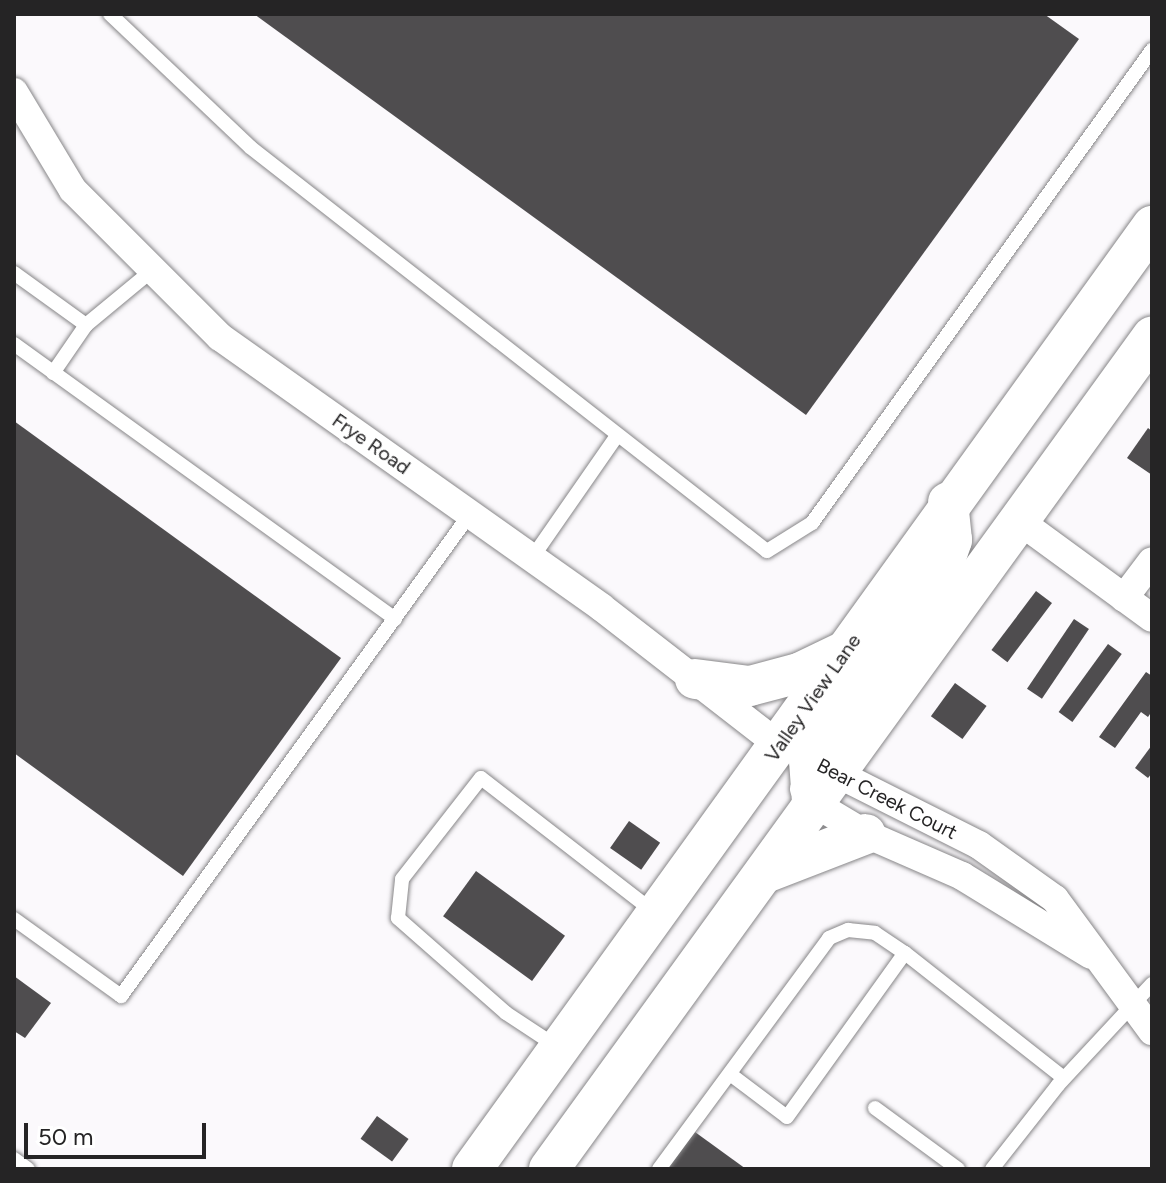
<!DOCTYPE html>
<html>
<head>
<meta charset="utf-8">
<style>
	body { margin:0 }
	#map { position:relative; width:1166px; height:1183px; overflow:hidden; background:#fbf9fc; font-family:Figtree,sans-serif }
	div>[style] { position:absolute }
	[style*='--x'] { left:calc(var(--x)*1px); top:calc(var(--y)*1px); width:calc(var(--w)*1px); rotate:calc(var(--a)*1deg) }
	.building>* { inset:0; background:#4f4d4f; transform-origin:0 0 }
	.roads { filter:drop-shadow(0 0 2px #878688) drop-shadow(0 0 2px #878688) }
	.service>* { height:14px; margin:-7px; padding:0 7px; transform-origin:7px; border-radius:7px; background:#fff }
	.minor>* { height:28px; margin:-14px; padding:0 14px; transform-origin:14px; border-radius:14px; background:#fff }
	.secondary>* { height:40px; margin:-20px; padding:0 20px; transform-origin:20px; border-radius:20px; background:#fff }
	span { translate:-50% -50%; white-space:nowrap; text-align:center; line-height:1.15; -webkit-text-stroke:8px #fff; paint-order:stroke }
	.street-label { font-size:20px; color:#252425 }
	.frame { position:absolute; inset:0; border:16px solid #252425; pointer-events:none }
	.scale { position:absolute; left:24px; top:1123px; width:182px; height:36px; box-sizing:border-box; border:4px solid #252425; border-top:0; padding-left:10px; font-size:24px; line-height:28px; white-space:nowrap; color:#252425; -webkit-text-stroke:6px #fff; paint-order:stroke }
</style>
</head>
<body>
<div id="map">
	<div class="building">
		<i style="clip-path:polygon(254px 14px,1044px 14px,1079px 39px,806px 415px)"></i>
		<i style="clip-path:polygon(14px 421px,341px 658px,183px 876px,14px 753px)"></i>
		<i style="clip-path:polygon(1148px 428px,1152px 431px,1152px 475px,1127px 458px)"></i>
		<i style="left:1036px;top:591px;width:20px;height:74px;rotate:37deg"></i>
		<i style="left:1074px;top:619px;width:18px;height:84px;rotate:34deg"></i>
		<i style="left:1108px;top:644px;width:17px;height:84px;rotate:36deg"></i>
		<i style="clip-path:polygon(1146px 672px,1152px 676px,1152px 711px,1148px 717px,1141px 712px,1115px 748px,1099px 737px)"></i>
		<i style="left:955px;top:683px;width:39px;height:41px;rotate:36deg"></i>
		<i style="clip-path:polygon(1152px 745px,1152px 773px,1148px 778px,1135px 768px)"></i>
		<i style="left:629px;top:821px;width:38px;height:33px;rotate:35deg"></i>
		<i style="left:476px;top:871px;width:110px;height:56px;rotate:36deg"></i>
		<i style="clip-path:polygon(14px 976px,51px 1003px,25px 1038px,14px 1031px)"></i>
		<i style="left:377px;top:1116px;width:39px;height:28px;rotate:36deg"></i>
		<i style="clip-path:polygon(695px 1132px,746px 1169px,667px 1169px)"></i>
	</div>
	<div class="roads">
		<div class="service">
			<i style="--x:110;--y:14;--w:193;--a:43.5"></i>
			<i style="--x:250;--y:147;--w:656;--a:38.01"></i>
			<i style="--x:767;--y:551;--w:53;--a:-31.9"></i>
			<i style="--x:812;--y:523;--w:583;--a:-54.29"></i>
			<i style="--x:14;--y:273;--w:89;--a:35.8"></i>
			<i style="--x:86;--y:325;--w:83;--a:-39.6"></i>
			<i style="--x:14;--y:344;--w:470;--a:35.8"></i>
			<i style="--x:53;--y:373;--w:58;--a:-55.5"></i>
			<i style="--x:532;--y:558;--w:147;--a:-55.2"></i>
			<i style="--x:14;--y:919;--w:132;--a:35.7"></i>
			<i style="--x:121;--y:996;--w:595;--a:-54.09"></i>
			<i style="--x:556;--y:1046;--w:60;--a:-146.6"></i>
			<i style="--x:506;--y:1013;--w:144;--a:-138.7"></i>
			<i style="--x:398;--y:918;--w:39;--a:-84"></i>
			<i style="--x:402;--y:879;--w:128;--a:-52"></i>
			<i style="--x:481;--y:778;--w:220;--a:37.8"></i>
			<i style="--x:730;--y:1074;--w:71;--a:37"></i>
			<i style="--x:787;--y:1117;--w:202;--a:-54.3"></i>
			<i style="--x:875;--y:1108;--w:103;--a:36.3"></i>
			<i style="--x:14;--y:1159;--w:17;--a:36"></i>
			<i style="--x:659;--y:1169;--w:287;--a:-53.6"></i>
			<i style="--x:829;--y:938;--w:21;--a:-23"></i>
			<i style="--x:848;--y:930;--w:27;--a:6"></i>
			<i style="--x:875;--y:933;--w:36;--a:34"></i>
			<i style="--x:905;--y:953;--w:202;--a:38.2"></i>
			<i style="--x:992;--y:1169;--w:107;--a:-51.8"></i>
			<i style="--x:1058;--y:1085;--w:138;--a:-47.1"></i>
		</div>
		<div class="minor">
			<i style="--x:14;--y:92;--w:114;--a:59"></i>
			<i style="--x:73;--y:190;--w:208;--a:45"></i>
			<i style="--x:220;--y:337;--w:467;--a:35.3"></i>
			<i style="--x:601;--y:607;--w:227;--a:37.8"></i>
			<i style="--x:1018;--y:520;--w:166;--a:36.2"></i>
			<i style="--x:1124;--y:598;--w:46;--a:-52.9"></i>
			<i style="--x:820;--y:765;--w:178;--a:26.7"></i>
			<i style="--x:979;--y:845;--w:93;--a:35.4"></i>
			<i style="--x:1055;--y:899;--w:164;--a:53.7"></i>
			<i style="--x:804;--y:789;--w:15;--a:58"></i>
			<i style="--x:812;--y:802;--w:63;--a:30.7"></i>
			<i style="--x:866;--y:834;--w:105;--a:23.6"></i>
			<i style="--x:962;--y:876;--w:151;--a:31.5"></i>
		</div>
		<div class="secondary">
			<i style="--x:695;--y:679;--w:55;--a:7.3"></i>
			<i style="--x:750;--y:686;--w:51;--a:-14.9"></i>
			<i style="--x:799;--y:673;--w:49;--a:-25.5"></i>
			<i style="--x:812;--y:802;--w:42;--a:-94.1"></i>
			<i style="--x:809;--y:760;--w:44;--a:-62.9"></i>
			<i style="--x:829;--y:721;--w:189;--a:-53.4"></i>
			<i style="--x:942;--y:569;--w:31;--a:-71"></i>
			<i style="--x:952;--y:540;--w:38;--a:-96"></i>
			<i style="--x:765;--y:873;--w:108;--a:-21.1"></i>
			<i style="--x:472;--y:1169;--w:1163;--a:-54.2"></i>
			<i style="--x:549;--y:1169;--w:1028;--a:-54.07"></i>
		</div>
	</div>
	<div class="street-label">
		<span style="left:371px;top:444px;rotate:35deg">Frye Road</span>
		<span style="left:813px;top:698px;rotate:-55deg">Valley View Lane</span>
		<span style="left:887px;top:799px;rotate:27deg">Bear Creek Court</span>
	</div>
	<div class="frame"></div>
	<div class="scale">50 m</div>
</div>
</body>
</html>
